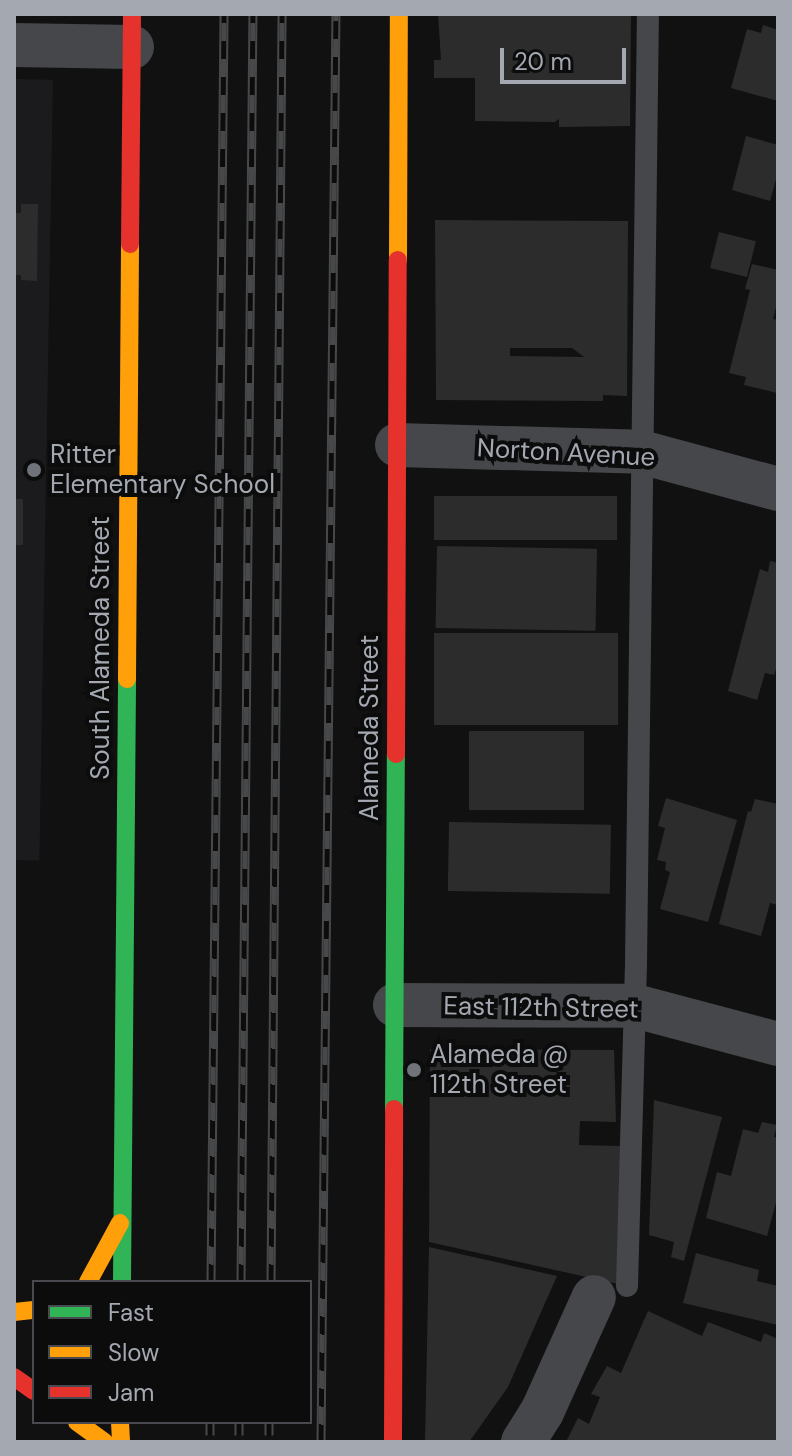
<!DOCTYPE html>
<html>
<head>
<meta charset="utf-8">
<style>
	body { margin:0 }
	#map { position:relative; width:792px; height:1456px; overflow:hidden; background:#111; font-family:"DM Sans",sans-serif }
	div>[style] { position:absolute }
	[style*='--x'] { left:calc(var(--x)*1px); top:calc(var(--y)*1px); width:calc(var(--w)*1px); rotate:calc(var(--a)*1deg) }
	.built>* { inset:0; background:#1b1b1d; transform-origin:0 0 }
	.building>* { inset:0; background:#2c2c2c; transform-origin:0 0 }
	.lane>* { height:22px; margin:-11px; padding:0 11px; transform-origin:11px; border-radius:11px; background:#45474a }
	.street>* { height:44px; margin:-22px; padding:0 22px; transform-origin:22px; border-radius:22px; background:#45474a }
	.fast>* { height:18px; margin:-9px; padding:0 9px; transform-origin:9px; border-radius:9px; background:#30b455 }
	.slow>* { height:18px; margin:-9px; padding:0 9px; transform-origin:9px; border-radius:9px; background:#ff9f0a }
	.jam>* { height:18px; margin:-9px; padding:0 9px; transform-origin:9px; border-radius:9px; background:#e5322d }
	.rail>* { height:9px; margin-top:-4.5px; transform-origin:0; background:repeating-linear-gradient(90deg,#0c0c0d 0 18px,#47484a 0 36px); box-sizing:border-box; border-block:2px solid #47484a }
	.dots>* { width:22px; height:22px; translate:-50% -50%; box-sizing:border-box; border:4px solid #0c0c0d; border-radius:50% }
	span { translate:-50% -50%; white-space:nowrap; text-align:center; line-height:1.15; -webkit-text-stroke:8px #0c0c0d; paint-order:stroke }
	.street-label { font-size:26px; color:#a3a8b1 }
	.poi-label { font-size:26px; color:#a3a8b1 }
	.left { translate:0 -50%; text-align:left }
	.frame { position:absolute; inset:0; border:16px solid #a3a8b1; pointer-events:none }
	.legend { position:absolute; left:32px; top:1280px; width:280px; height:144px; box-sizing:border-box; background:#0c0c0d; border:2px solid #484a4f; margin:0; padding:10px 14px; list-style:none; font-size:24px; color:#a3a8b1 }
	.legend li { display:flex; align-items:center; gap:16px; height:40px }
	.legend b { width:40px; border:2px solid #484a4f }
	.scale { position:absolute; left:500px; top:48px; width:126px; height:36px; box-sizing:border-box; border:4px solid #a3a8b1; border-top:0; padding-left:10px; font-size:24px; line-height:28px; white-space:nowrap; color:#a3a8b1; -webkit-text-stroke:6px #0c0c0d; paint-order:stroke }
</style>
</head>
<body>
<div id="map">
	<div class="built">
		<i style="left:14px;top:79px;width:39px;height:781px;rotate:1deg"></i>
	</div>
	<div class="building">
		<i style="clip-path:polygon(438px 14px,631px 14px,630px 126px,559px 127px,559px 119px,555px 122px,475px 121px,475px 78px,434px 78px,434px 60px,441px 60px)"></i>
		<i style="clip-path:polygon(763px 25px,778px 30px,778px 101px,731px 88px,747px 29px,761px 33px)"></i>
		<i style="clip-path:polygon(746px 136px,778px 145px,778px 172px,770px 201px,732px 190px)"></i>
		<i style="clip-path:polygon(21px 204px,38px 204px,37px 281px,21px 280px,21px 275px,14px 275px,14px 213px,21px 213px)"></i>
		<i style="clip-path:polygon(evenodd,435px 220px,628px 221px,627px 396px,603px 395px,603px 401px,436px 400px,435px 220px,510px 348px,572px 348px,584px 357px,510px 356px,510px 348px)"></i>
		<i style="left:719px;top:232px;width:38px;height:37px;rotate:14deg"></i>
		<i style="clip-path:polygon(752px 264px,778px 270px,778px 299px,773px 319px,778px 320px,777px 393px,744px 385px,746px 377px,729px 373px,750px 290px,745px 289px)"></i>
		<i style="left:434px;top:496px;width:183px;height:44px"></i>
		<i style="left:14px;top:499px;width:9px;height:46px"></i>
		<i style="left:437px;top:546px;width:160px;height:82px;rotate:1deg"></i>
		<i style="clip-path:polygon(770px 561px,778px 563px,778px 663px,774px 675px,765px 673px,757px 700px,728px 691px,760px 569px,768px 572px)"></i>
		<i style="left:434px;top:633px;width:184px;height:92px"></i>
		<i style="left:469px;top:731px;width:115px;height:79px"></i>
		<i style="clip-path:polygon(666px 798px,737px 820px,708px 922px,660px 909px,670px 872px,665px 870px,666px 862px,657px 860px,665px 828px,658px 826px)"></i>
		<i style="clip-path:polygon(755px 799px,778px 804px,778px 905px,770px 903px,761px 936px,719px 924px,748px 811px,751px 812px)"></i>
		<i style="left:449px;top:822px;width:162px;height:69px;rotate:1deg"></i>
		<i style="clip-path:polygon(430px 1049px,614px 1050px,616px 1122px,580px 1121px,579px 1145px,621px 1146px,618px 1284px,429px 1242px)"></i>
		<i style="clip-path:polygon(654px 1100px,722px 1117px,684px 1261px,671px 1257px,674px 1242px,649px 1235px)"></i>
		<i style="clip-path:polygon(762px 1122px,777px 1125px,774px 1137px,778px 1138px,778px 1195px,767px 1236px,706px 1218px,717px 1172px,731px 1176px,743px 1129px,758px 1133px)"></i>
		<i style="clip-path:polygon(429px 1247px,557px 1276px,508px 1387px,469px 1442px,425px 1442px)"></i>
		<i style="clip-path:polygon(696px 1253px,759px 1270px,757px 1281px,778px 1286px,778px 1325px,683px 1303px)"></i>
		<i style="clip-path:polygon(648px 1311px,702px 1336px,708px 1322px,761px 1342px,764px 1333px,778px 1339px,778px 1442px,566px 1442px,578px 1418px,589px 1424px,600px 1397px,591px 1394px,607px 1366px,621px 1373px)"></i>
	</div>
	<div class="lane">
		<i style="--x:627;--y:1286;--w:323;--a:-88.4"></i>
		<i style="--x:636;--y:963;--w:949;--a:-89.28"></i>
	</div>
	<div class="street">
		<i style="--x:14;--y:45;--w:118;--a:1"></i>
		<i style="--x:397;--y:445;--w:244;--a:1.6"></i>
		<i style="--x:641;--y:452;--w:142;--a:15.1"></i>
		<i style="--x:395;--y:1005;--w:240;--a:0.2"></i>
		<i style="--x:635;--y:1006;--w:148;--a:14.9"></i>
		<i style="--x:523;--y:1442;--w:36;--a:-58"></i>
		<i style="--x:542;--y:1412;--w:126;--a:-65.7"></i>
	</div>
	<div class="fast">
		<i style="--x:394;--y:1109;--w:355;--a:-89.7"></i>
		<i style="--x:122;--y:1282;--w:603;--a:-89.52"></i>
	</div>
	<div class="slow">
		<i style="--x:398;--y:260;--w:246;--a:-89.8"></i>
		<i style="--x:127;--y:679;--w:435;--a:-89.6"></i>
		<i style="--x:88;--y:1282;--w:67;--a:-61.5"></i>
		<i style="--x:14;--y:1312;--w:20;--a:-6"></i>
		<i style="--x:77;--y:1422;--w:34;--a:36"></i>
		<i style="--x:120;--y:1422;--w:20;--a:87"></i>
	</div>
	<div class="jam">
		<i style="--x:130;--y:244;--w:230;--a:-89.5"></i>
		<i style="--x:396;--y:754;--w:494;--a:-89.8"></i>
		<i style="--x:14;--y:1377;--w:24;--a:35"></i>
		<i style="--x:393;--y:1442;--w:333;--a:-89.8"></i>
	</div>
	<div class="rail">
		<i style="--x:211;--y:1282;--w:1268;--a:-89.41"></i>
		<i style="--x:241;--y:1282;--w:1268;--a:-89.46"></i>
		<i style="--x:271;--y:1282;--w:1268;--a:-89.5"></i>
		<i style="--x:210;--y:1435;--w:13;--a:-90"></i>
		<i style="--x:239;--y:1435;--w:13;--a:-90"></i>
		<i style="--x:269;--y:1435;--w:13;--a:-90"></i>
		<i style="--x:321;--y:1442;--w:1428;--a:-89.4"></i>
	</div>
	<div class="dots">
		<i style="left:34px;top:470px;background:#707379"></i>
		<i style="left:414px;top:1070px;background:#707379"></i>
	</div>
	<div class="street-label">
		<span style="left:566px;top:453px;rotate:3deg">Norton Avenue</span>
		<span style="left:101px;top:648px;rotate:-90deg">South Alameda Street</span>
		<span style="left:370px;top:728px;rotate:-90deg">Alameda Street</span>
		<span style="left:541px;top:1008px;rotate:1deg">East 112th Street</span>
	</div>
	<div class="poi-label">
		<span class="left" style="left:50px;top:470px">Ritter<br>Elementary School</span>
		<span class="left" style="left:430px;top:1070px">Alameda @<br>112th Street</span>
	</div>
	<div class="frame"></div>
	<ul class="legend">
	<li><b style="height:10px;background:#30b455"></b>Fast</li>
	<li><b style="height:10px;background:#ff9f0a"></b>Slow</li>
	<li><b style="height:10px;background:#e5322d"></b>Jam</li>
	</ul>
	<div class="scale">20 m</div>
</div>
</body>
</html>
